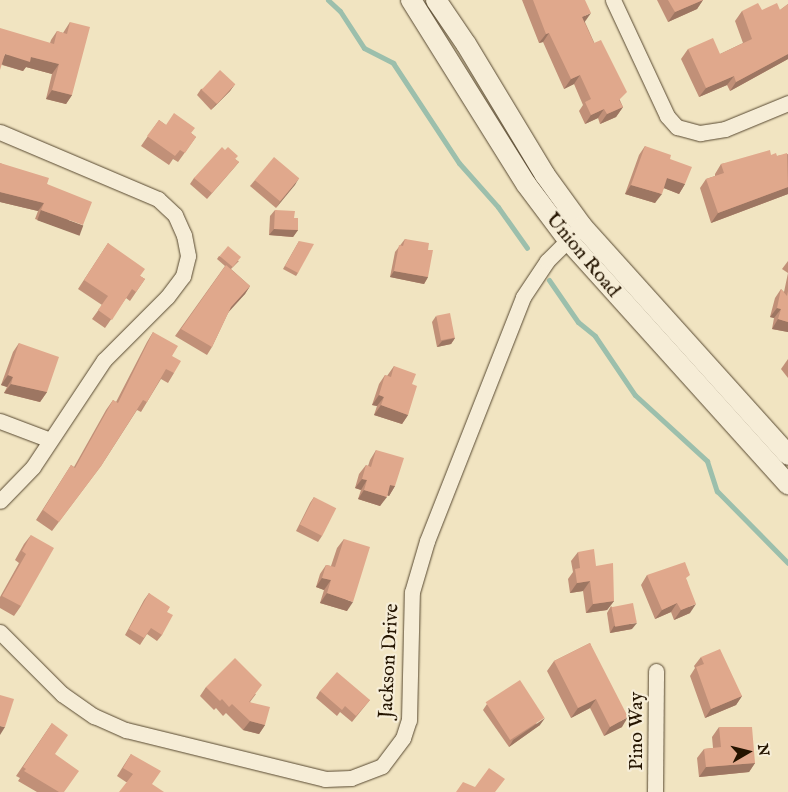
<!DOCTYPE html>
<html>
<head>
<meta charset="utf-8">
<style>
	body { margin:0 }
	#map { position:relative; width:788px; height:792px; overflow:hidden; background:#f1e4c1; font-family:"IM FELL English",serif }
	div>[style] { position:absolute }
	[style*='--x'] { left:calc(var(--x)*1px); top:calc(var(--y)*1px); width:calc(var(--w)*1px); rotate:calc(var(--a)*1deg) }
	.stream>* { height:5px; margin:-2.5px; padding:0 2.5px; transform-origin:2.5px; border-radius:2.5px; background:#9cbfac }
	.roads { filter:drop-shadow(0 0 1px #574830) drop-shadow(0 0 1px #574830) }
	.minor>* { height:15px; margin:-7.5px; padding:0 7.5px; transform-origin:7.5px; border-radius:7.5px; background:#f6edd7 }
	.secondary>* { height:20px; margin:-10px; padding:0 10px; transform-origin:10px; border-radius:10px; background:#f6edd7 }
	.wall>* { inset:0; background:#c19078 }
	.shaded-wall>* { inset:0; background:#9d7662; transform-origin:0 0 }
	.building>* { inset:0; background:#e0a88c; transform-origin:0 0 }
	span { translate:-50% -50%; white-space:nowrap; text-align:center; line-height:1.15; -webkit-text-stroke:4.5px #f6edd7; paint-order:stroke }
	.street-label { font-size:20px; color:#241400 }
	.north { position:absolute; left:723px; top:727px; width:50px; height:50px; -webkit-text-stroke:4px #f6edd7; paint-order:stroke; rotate:82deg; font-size:14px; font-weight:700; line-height:20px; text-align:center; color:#241400 }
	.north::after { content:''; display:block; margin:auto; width:18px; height:22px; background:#241400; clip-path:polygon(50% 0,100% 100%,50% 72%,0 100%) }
</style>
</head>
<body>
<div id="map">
	<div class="stream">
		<i style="--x:328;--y:0;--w:16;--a:43"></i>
		<i style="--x:340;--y:11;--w:44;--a:57"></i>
		<i style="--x:364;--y:48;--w:33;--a:27"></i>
		<i style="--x:393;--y:63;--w:120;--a:56.6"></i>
		<i style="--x:459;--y:163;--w:59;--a:48.4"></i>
		<i style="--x:498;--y:207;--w:50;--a:54.7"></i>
		<i style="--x:549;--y:280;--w:51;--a:55.4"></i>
		<i style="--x:578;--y:322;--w:22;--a:39"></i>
		<i style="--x:595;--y:336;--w:71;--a:55.9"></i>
		<i style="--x:635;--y:395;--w:98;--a:42.5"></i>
		<i style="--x:707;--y:461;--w:32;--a:72"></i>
		<i style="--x:717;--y:491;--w:101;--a:45.4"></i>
	</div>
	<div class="roads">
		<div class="minor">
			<i style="--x:613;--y:0;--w:128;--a:65"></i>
			<i style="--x:667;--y:116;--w:15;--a:48"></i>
			<i style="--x:677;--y:127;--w:24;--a:15"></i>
			<i style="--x:700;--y:133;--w:25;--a:-9"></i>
			<i style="--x:725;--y:129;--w:68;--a:-22.4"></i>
			<i style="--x:0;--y:132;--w:172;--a:23"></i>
			<i style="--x:158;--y:199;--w:23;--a:43"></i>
			<i style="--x:175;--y:215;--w:22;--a:66"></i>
			<i style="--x:184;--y:235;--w:21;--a:79"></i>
			<i style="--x:188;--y:256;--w:21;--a:104"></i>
			<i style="--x:183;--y:276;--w:26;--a:127"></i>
			<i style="--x:167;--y:297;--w:89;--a:135"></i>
			<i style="--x:104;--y:360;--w:128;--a:123.6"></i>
			<i style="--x:33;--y:467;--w:47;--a:134.1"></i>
			<i style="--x:0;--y:421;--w:53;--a:20.8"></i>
			<i style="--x:0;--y:632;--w:88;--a:45"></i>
			<i style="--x:62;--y:694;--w:39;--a:35"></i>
			<i style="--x:94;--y:716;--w:35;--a:24"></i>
			<i style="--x:126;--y:730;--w:205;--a:13.8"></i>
			<i style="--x:325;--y:779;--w:26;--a:-2"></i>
			<i style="--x:351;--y:778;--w:33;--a:-21"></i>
			<i style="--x:382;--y:766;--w:35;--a:-53"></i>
			<i style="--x:403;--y:738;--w:19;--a:-72"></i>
			<i style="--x:409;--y:720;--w:128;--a:-88.7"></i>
			<i style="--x:412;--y:592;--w:53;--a:-73.6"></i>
			<i style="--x:427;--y:541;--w:262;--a:-68.5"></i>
			<i style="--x:523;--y:297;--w:43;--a:-56.3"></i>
			<i style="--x:547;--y:261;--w:41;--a:-45"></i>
			<i style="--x:655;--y:792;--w:121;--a:-89.5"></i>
		</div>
		<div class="secondary">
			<i style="--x:411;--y:0;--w:217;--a:58"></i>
			<i style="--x:526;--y:184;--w:70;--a:53.1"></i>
			<i style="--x:568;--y:240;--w:329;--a:48"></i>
			<i style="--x:436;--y:0;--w:53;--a:55.7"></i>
			<i style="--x:466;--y:44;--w:153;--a:58.9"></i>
			<i style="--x:545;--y:175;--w:63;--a:54"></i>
			<i style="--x:582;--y:226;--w:308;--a:48"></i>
		</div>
	</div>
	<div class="wall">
		<i style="clip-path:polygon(522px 0,585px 0,585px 22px,623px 107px,616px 117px,600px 124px,598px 118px,585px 124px,579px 111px,583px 105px,574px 84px,564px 89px,543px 42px,539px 43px)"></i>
		<i style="clip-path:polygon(657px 0,703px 0,697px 9px,668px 22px)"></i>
		<i style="clip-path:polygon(788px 4px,788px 59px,730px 91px,727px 85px,699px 97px,681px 59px,688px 49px,720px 54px,743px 43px,735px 21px,742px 11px,780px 10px)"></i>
		<i style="clip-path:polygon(70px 22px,72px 95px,66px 104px,46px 99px,52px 74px,26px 67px,23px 71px,2px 65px,50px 43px,51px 40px,57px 31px,63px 33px)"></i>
		<i style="clip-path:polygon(235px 84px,230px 91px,211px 110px,197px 95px,201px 89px)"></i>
		<i style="clip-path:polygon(159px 120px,166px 125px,191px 133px,196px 137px,178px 162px,173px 159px,169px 165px,141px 146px)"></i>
		<i style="clip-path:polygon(645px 146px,685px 184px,679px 194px,664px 188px,655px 203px,625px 194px,639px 155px)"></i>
		<i style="clip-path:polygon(788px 154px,788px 194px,711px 223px,700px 188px,706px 179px,715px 176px,715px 174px,721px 164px,771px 155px,777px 156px)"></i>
		<i style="clip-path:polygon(235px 159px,239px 162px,234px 168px,207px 199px,190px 184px,194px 178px)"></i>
		<i style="clip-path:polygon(0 163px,47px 184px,77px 234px,35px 219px,38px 211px,0 202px)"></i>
		<i style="clip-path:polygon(299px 178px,276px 208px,250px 186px,255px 180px)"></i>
		<i style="clip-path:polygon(275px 210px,294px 218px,298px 230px,293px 237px,269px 235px,270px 216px)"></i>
		<i style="clip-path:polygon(405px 239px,428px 250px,428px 277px,424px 284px,390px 277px,395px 252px)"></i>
		<i style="clip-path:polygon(299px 241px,298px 273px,296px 276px,283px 269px)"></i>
		<i style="clip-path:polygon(108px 243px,140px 276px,145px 279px,130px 301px,126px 298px,105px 328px,92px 319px,102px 305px,78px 289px)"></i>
		<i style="clip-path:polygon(219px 256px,239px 261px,231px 269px,250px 286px,245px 294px,229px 311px,212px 347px,207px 355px,175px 336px,225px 266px,217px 259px)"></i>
		<i style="clip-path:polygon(788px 261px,788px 332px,772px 329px,774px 318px,770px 317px,775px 298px,781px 289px,784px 292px,788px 273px,782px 269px)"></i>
		<i style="clip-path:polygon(436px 316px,455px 338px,451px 344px,437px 347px,432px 322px)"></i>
		<i style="clip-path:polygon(153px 332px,172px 356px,174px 373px,168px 383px,161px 379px,147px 402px,141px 412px,137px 410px,101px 466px,52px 531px,36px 520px,71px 465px,74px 467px,106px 410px,113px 400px,116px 402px,147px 342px)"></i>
		<i style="clip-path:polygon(19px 343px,47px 392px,40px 402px,4px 393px,7px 387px,1px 385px,13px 352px)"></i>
		<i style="clip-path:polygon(788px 359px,788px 378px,781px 369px)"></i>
		<i style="clip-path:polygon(394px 366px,412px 384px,408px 415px,402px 424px,374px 415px,377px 406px,372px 405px,379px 384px,385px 375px,387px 376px)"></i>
		<i style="clip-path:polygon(376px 450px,395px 486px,389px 496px,387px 495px,380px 506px,358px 499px,361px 490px,355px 488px,359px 474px,366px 465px,368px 466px,370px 460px)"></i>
		<i style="clip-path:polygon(314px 497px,322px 536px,318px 542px,296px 531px,310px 503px)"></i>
		<i style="clip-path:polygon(31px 535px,21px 606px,14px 616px,0 608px,0 597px,19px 563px,15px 560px,24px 544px)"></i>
		<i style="clip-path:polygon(344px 539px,347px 611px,320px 603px,324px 590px,316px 587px,320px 574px,326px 565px,331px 566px,337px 548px)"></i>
		<i style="clip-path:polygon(578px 552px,614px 601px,607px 610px,586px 613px,583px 591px,570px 593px,568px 579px,573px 572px,571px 561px)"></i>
		<i style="clip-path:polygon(647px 575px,687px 580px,690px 613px,674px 620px,671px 612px,655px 619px,641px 585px)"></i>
		<i style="clip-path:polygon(149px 593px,167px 612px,162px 635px,157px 641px,147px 634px,140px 645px,125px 635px,144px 600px)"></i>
		<i style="clip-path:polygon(611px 606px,632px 629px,610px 633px,607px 613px)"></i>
		<i style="clip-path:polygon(590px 643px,622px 727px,604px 736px,590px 708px,571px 718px,547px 671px,554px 661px)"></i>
		<i style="clip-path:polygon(701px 657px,742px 696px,736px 705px,705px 718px,690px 676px,695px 668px,694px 666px)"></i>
		<i style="clip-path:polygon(206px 687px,256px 694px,250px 702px,265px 725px,259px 734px,243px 730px,226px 713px,223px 716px,216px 708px,214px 710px,200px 696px)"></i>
		<i style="clip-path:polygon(320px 691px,370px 700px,352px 722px,340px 712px,337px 716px,316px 698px)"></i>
		<i style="clip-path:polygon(487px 704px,540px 725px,509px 747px,483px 710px)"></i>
		<i style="clip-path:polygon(52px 723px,55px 754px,64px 792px,37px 792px,18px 781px,20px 778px,16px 776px)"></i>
		<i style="clip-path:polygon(719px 727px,755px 763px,749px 772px,699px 777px,697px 758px,704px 749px,713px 748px,712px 737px)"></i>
		<i style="clip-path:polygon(131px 754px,152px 784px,126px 782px,117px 776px)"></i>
	</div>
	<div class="shaded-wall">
		<i style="clip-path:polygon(703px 0,697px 9px,668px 22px,675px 12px)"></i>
		<i style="clip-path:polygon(591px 13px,584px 23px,582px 17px)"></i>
		<i style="clip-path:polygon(549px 33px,543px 42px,539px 43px,546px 34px)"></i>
		<i style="clip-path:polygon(5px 54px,31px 57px,59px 64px,52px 74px,26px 67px,23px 71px,0 64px)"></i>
		<i style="clip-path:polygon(788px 54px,788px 59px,730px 91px,736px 82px)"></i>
		<i style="clip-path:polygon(580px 75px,574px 84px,564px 89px,571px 79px)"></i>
		<i style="clip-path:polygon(734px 76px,727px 85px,699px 97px,706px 88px)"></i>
		<i style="clip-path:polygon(235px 84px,230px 91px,211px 110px,216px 104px)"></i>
		<i style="clip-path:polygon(52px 90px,72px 95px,66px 104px,46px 99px)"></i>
		<i style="clip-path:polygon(623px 107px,616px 117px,600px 124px,607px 114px)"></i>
		<i style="clip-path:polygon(604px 109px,598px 118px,585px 124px,591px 115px)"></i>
		<i style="clip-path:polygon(299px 178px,295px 185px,276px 208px,280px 202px)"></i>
		<i style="clip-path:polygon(667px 178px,685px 184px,679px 194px,661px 187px)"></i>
		<i style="clip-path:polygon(631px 185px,662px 194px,655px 203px,625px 194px)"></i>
		<i style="clip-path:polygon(788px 187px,788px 194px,711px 223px,718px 213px)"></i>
		<i style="clip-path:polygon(0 192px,44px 203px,38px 211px,0 202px)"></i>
		<i style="left:41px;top:210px;width:45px;height:11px;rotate:20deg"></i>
		<i style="clip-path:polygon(274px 229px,298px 230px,293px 237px,269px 235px)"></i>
		<i style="clip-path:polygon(394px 271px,428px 277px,424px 284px,390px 277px)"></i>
		<i style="clip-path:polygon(250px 286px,245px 294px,226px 315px,231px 307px)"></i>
		<i style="clip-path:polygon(777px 308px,781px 309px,774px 318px,770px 317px)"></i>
		<i style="clip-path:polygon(778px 319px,788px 322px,788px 332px,772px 329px)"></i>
		<i style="clip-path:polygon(455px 338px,451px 344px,437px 347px,442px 341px)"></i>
		<i style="clip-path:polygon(8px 375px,13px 377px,7px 387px,1px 385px)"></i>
		<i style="clip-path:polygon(11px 384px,47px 392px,40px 402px,4px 393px)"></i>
		<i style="clip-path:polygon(379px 395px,384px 397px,377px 406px,372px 405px)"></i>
		<i style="clip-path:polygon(381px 405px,408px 415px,402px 424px,374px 415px)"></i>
		<i style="clip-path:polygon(362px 479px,367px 480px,361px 490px,355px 488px)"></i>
		<i style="clip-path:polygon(390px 485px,395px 486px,389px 496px,384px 494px)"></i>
		<i style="clip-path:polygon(364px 490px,387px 497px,380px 506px,358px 499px)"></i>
		<i style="clip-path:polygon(322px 578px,331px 580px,324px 590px,316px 587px)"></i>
		<i style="clip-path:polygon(590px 581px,583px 591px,570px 593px,577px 583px)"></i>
		<i style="clip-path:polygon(327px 593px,353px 602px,347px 611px,320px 603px)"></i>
		<i style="clip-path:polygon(614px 601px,607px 610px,586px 613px,593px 604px)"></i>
		<i style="clip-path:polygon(677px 603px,671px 612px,655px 619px,662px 610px)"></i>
		<i style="clip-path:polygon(696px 604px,690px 613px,674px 620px,681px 610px)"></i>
		<i style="clip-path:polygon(637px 623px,632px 629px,610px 633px,614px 626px)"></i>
		<i style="clip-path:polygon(742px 696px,736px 705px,705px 718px,711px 709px)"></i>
		<i style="clip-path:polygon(596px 699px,590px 708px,571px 718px,578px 708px)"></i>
		<i style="clip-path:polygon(628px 717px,622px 727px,604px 736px,610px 727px)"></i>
		<i style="clip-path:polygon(545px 718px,540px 725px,509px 747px,513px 740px)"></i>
		<i style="clip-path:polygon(250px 721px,265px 725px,259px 734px,243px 730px)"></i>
		<i style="clip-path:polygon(0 726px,5px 727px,0 735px)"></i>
		<i style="clip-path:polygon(755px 763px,749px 772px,699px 777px,706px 767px)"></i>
	</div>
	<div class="building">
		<i style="clip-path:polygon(533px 0,585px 0,591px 13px,582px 17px,594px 43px,601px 40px,627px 92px,619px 100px,623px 107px,607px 114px,604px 109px,591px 115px,585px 102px,591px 99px,580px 75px,571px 79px,549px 33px,546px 34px)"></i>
		<i style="clip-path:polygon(668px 0,703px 0,675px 12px)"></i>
		<i style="clip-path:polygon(758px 3px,762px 10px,777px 3px,780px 10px,788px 4px,788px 54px,736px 82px,734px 76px,706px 88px,688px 49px,713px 38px,720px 54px,752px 39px,742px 11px)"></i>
		<i style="clip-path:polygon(70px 22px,90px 27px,72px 95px,52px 90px,59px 64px,31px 57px,30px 62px,5px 54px,0 70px,0 28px,54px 44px,57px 31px,67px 34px)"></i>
		<i style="left:220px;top:70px;width:21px;height:27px;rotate:43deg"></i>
		<i style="clip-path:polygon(174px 113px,195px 128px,191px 133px,196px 137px,185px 153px,180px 150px,175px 156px,147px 136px,159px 120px,166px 125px)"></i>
		<i style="clip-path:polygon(645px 146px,671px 155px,670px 159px,692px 167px,685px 184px,667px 178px,662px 194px,631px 185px)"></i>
		<i style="clip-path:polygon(222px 147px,225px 150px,228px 147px,238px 156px,235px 159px,239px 162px,212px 193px,194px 178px)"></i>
		<i style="clip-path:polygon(770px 150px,771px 155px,776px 153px,777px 156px,787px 153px,788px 187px,718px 213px,706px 179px,724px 173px,721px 164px)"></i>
		<i style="left:274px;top:157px;width:33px;height:30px;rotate:40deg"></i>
		<i style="clip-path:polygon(0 163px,49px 178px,47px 184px,92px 202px,83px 225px,41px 210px,44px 203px,0 192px)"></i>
		<i style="clip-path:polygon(275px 210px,295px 211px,294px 218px,298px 218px,298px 230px,274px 229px)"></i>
		<i style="clip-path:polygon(405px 239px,429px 243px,428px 250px,433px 250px,428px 277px,394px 271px,399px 245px,403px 246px)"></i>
		<i style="clip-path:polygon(299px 241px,314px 244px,298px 273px,285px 266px)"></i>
		<i style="clip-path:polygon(108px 243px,145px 269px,140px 276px,145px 279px,136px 292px,132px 289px,112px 320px,98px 310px,108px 296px,84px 280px)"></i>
		<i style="left:228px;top:246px;width:17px;height:13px;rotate:40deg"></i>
		<i style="clip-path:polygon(226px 265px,250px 286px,231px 307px,212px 347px,181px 329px)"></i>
		<i style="clip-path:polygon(781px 289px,787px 296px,788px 291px,788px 322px,778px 319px,781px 309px,777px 308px)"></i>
		<i style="left:450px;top:313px;width:25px;height:14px;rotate:79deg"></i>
		<i style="clip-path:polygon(153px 332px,178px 346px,172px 356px,181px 361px,174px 373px,166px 369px,147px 402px,143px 400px,101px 466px,59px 522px,43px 510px,71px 465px,75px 468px,113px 400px,118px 403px)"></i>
		<i style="clip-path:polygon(19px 343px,59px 357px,47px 392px,11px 384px,13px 377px,8px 375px)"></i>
		<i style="clip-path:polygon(394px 366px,416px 374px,412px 384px,417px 386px,408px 415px,381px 405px,384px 397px,379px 395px,385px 375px,391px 377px)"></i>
		<i style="clip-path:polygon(376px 450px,404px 458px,395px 486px,390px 485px,387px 497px,364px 490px,367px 480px,362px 479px,366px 465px,371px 467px)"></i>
		<i style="left:314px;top:497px;width:25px;height:31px;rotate:27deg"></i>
		<i style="clip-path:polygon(31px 535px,54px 548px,21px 606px,2px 596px,26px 554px,22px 551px)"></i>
		<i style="clip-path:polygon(344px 539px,370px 547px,353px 602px,327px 593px,331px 580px,322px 578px,326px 565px,335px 567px)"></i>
		<i style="clip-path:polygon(594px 549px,596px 566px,613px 563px,614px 601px,593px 604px,590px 581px,577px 583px,575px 569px,580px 568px,578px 552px)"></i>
		<i style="clip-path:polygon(685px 562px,690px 575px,686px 578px,696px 604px,681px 610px,677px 603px,662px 610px,647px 575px)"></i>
		<i style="clip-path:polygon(149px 593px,170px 607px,167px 612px,173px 615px,162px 635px,151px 628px,144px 638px,129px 629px)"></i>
		<i style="left:633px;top:603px;width:20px;height:22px;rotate:79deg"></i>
		<i style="clip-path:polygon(590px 643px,628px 717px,610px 727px,596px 699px,578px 708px,554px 661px)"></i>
		<i style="clip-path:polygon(720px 649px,742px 696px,711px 709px,696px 667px,704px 664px,701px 657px)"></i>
		<i style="clip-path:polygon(235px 658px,262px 685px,249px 702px,270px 707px,265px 725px,250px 721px,232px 704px,229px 707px,222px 699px,220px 701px,206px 687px)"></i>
		<i style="clip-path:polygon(337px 672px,370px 700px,356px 716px,345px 706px,342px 710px,320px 691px)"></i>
		<i style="left:520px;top:680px;width:45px;height:41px;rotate:57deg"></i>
		<i style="clip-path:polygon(0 695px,14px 699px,5px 727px,0 726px)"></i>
		<i style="clip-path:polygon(52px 723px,68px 735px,55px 754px,79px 771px,64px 792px,59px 792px,24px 771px,26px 769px,23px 767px)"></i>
		<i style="clip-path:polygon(719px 727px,752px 727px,755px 763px,706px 767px,704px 749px,721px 747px)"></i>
		<i style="clip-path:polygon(131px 754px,161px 771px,152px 784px,164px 792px,119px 792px,133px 774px,123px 768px)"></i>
		<i style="clip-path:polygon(489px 768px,505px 779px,495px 792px,456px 792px,463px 782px,475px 787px)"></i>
	</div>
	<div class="street-label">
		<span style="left:583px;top:255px;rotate:50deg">Union Road</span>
		<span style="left:389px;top:661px;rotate:-87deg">Jackson Drive</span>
		<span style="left:636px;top:731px;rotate:-90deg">Pino Way</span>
	</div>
	<div class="north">N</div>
</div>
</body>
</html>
